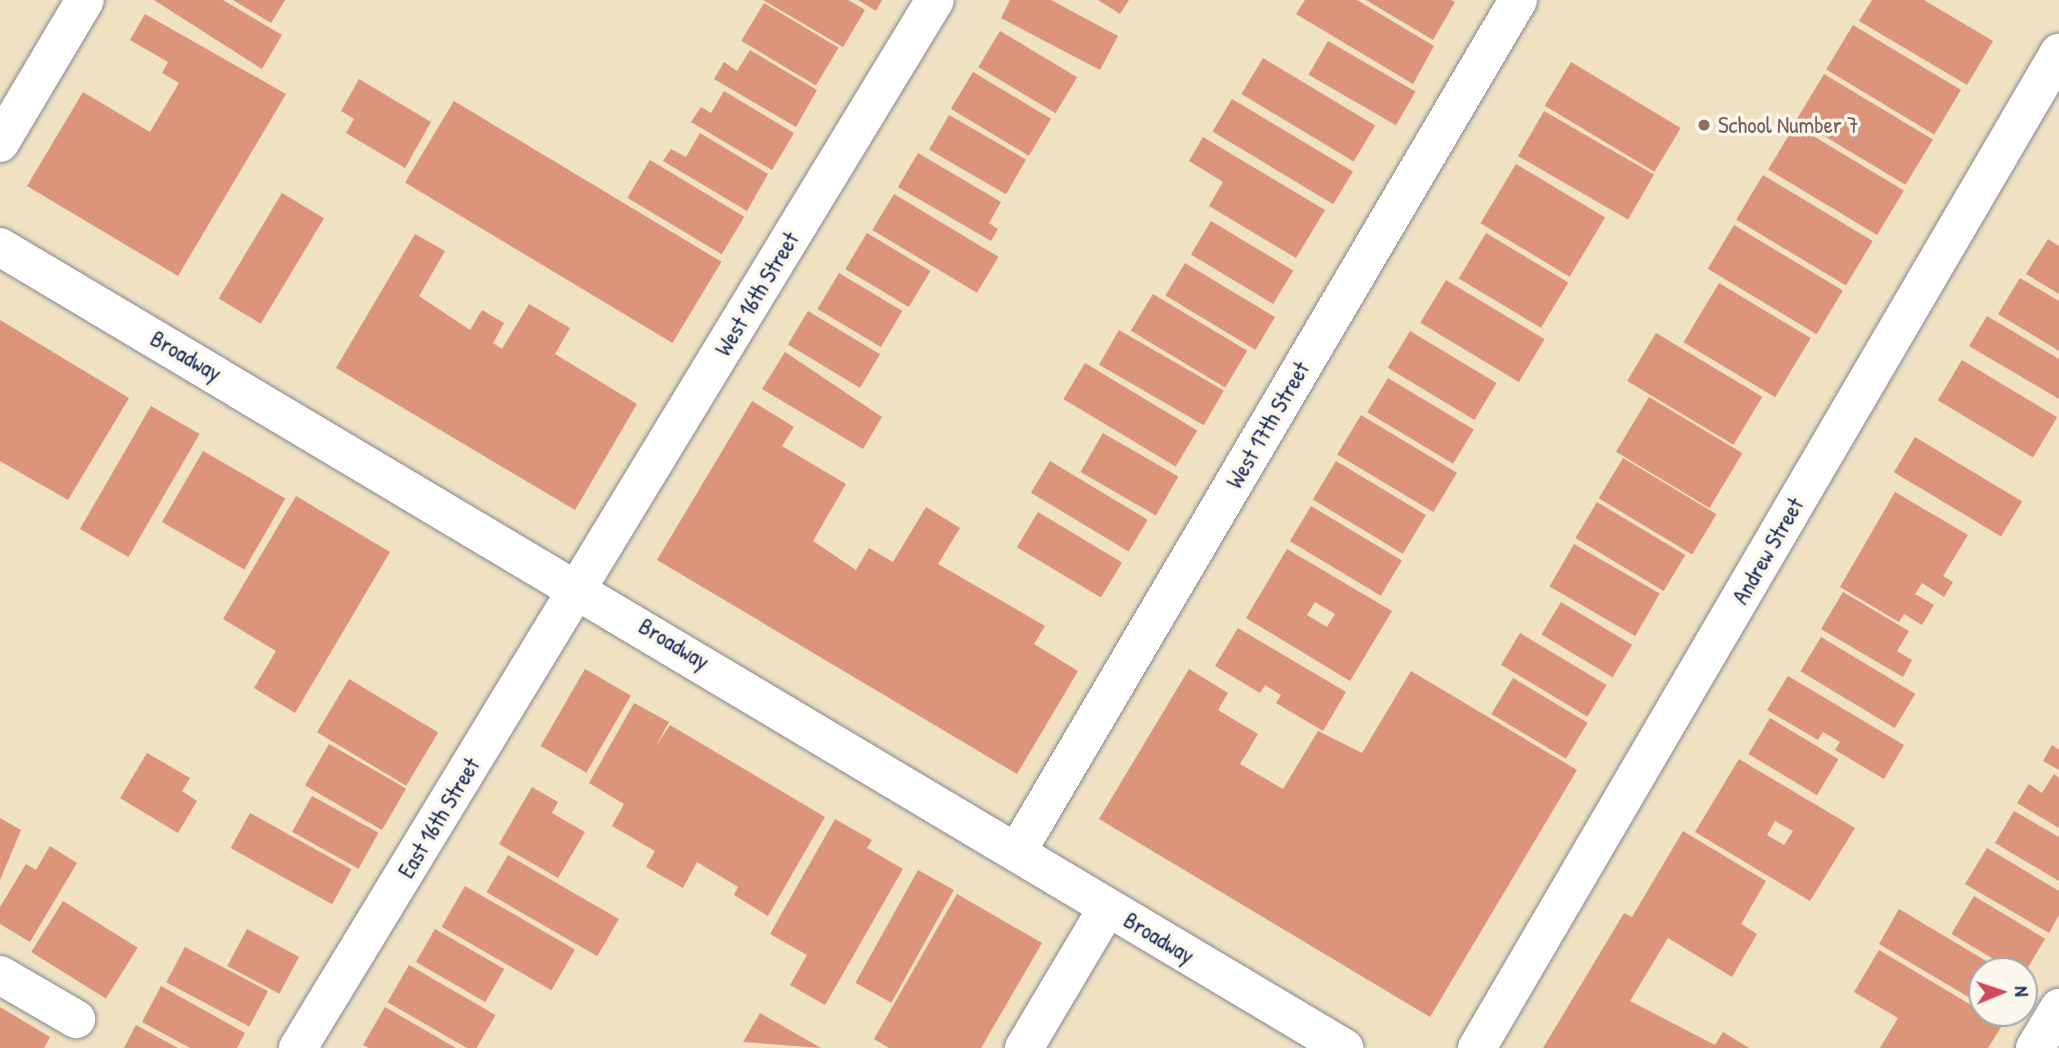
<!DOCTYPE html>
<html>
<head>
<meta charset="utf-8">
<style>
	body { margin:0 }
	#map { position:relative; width:2059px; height:1048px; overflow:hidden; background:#efe1c2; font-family:"Patrick Hand",sans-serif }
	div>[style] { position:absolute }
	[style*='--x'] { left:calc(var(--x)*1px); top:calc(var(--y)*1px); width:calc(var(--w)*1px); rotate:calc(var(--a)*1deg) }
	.building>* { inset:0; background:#dc947b; transform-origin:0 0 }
	.roads { filter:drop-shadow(0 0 2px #858890) drop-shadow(0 0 2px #858890) }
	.minor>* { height:38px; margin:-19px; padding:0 19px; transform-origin:19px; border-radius:19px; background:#fff }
	.dots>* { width:19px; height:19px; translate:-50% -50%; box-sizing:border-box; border:4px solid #fbf7ec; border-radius:50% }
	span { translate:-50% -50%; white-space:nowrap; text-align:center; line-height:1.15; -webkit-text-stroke:7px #fbf7ec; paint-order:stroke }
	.education-label { font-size:23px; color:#785e54 }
	.left { translate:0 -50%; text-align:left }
	.street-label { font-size:23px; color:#1b2f5e }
	.north { position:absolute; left:1968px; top:957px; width:70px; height:70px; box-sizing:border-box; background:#fbf7ec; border:2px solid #a1a7b3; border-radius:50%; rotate:88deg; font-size:19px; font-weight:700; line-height:28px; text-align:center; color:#1b2f5e }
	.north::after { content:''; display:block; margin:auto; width:24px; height:32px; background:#d1495b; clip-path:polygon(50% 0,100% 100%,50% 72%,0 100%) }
</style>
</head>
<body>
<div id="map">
	<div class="building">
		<i style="clip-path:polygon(154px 0,223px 0,282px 35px,262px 69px)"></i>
		<i style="clip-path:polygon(233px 0,285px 0,271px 23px)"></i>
		<i style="clip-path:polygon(763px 0,848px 0,865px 10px,843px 47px)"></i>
		<i style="clip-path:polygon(858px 0,882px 0,876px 11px)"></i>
		<i style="clip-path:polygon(1010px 0,1051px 0,1118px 36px,1100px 70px,1001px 18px)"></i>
		<i style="clip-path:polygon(1098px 0,1129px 0,1120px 14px)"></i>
		<i style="clip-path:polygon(1305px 0,1357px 0,1434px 46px,1413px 84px,1296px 14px)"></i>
		<i style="clip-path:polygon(1366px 0,1451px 0,1455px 2px,1433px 40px)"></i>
		<i style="clip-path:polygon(1872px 0,1924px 0,1993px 41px,1967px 85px,1859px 21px)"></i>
		<i style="left:764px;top:3px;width:87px;height:44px;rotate:31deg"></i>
		<i style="clip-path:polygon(145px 14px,286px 94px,178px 276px,27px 186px,83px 92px,150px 132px,179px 83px,162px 73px,168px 62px,130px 40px)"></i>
		<i style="left:1853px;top:25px;width:126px;height:52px;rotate:31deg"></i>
		<i style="left:1000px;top:31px;width:90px;height:42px;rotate:31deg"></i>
		<i style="left:1328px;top:41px;width:101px;height:39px;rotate:30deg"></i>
		<i style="clip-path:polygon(750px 50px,817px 90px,796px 127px,714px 79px,724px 62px,737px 71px)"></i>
		<i style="left:1263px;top:58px;width:131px;height:42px;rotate:31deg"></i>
		<i style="left:1571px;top:62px;width:128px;height:51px;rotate:31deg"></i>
		<i style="left:973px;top:72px;width:91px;height:43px;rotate:31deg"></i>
		<i style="left:1824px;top:74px;width:127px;height:53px;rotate:31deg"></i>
		<i style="clip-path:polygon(359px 79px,431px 122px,405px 168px,346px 133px,354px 119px,341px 111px)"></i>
		<i style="clip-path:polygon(724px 91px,794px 133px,772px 170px,691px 122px,701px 107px,711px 113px)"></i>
		<i style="left:1232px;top:99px;width:141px;height:38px;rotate:31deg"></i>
		<i style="left:454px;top:101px;width:312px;height:95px;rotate:31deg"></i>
		<i style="left:1544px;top:111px;width:127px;height:52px;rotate:30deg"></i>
		<i style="left:949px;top:115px;width:89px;height:40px;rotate:30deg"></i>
		<i style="left:1795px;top:125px;width:127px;height:52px;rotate:31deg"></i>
		<i style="clip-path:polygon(700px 133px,768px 174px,747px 211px,663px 161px,671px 149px,686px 157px)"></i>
		<i style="clip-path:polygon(1203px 137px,1325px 210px,1296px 258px,1209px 206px,1223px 182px,1189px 161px)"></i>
		<i style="clip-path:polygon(918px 153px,1001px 202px,989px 223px,998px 229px,991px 241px,898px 187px)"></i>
		<i style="left:650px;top:160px;width:110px;height:44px;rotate:31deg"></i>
		<i style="left:1516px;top:164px;width:104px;height:69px;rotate:31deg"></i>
		<i style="left:1763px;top:175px;width:128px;height:52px;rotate:31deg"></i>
		<i style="left:282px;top:193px;width:49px;height:123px;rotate:31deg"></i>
		<i style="left:894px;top:194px;width:122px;height:42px;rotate:31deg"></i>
		<i style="left:1211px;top:221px;width:96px;height:39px;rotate:31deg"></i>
		<i style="left:1734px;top:225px;width:127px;height:51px;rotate:31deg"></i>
		<i style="left:867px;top:233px;width:74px;height:42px;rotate:31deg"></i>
		<i style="left:1486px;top:233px;width:96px;height:53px;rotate:31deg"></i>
		<i style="clip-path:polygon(415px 234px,445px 251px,419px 296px,470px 330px,482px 310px,504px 323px,493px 343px,502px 349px,529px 304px,570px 328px,555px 354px,637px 404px,575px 510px,336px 368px)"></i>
		<i style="clip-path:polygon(2048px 239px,2059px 246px,2059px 294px,2026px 274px)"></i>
		<i style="left:1185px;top:263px;width:105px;height:38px;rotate:31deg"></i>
		<i style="left:839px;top:273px;width:74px;height:42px;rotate:31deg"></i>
		<i style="clip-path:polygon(2020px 278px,2059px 301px,2059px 351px,1998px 314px)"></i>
		<i style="left:1446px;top:280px;width:115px;height:50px;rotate:31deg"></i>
		<i style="left:1719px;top:283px;width:107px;height:69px;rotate:31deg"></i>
		<i style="left:1153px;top:294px;width:110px;height:43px;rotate:31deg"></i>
		<i style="left:808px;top:311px;width:84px;height:39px;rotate:31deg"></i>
		<i style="clip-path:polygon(1987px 316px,2059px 359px,2059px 399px,1969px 346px)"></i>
		<i style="clip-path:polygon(0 320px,129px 398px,68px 500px,0 461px)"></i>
		<i style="left:1119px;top:330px;width:121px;height:40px;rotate:30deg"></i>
		<i style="left:1410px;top:331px;width:101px;height:43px;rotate:31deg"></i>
		<i style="left:1656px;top:333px;width:124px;height:56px;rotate:31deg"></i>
		<i style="clip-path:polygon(785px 352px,882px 417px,863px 449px,762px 389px)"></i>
		<i style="left:1962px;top:360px;width:111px;height:47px;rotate:31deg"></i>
		<i style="left:1085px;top:363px;width:131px;height:42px;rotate:31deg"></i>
		<i style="left:1388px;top:378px;width:100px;height:40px;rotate:31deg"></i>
		<i style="left:1649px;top:397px;width:109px;height:64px;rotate:31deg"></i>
		<i style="clip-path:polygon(752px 401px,794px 427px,782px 446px,846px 484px,813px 541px,856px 570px,869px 548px,893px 562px,926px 507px,960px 528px,938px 564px,1045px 626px,1034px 644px,1078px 671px,1017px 774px,657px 560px)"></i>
		<i style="left:151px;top:406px;width:56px;height:142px;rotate:30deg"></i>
		<i style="left:1361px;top:415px;width:112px;height:46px;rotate:31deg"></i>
		<i style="left:1103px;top:433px;width:87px;height:45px;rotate:30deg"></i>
		<i style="left:1915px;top:437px;width:125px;height:41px;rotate:31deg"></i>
		<i style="left:203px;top:451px;width:95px;height:82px;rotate:30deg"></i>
		<i style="left:1623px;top:458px;width:109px;height:47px;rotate:31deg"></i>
		<i style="left:1050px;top:461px;width:114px;height:37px;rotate:31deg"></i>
		<i style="left:1336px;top:461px;width:105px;height:45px;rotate:31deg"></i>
		<i style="clip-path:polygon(1895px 492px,1968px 535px,1943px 576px,1953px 582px,1944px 597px,1922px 583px,1915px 594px,1934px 605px,1922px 625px,1904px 614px,1899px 622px,1840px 587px)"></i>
		<i style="clip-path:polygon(296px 496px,390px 552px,295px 713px,254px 688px,276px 651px,223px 619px)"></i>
		<i style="left:1597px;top:502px;width:103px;height:42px;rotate:31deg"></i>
		<i style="left:1311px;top:506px;width:106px;height:41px;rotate:31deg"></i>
		<i style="left:1038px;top:512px;width:98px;height:41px;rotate:31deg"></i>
		<i style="left:1574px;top:544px;width:99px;height:49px;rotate:30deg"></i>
		<i style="clip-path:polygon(evenodd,1287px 549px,1392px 611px,1350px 681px,1246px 618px,1287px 549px,1315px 602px,1335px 614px,1327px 627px,1307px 615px,1315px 602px)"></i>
		<i style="clip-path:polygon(1843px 592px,1909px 631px,1897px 651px,1912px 660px,1903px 677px,1821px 629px)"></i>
		<i style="left:1561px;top:602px;width:83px;height:38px;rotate:31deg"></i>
		<i style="clip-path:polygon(1238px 628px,1346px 692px,1323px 731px,1276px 703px,1281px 695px,1265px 685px,1260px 693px,1215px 666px)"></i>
		<i style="left:1520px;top:633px;width:101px;height:37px;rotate:31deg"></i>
		<i style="left:1821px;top:637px;width:110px;height:40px;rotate:31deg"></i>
		<i style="left:585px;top:669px;width:53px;height:89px;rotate:30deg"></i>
		<i style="clip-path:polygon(1189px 669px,1228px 693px,1218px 710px,1258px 734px,1240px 764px,1283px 789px,1318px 731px,1362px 753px,1411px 671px,1577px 770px,1430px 1017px,1099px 819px)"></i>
		<i style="clip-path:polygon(1788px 676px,1904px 745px,1884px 779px,1835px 750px,1840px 742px,1823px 732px,1818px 740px,1767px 710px)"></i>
		<i style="left:1513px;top:678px;width:87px;height:42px;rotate:31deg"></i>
		<i style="left:349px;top:679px;width:104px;height:62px;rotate:31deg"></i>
		<i style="clip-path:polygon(634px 703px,669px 722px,656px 746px,670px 725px,825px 817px,768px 916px,734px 895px,738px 887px,697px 862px,683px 888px,646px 867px,655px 851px,612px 826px,624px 804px,589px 783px)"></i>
		<i style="left:1770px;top:718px;width:80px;height:42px;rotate:31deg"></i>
		<i style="left:329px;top:744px;width:89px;height:48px;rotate:30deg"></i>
		<i style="clip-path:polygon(2052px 745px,2059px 750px,2059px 770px,2043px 761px)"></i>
		<i style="clip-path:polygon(147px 753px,190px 778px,182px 791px,197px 801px,178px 833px,120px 798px)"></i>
		<i style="clip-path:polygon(evenodd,1739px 759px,1855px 828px,1810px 901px,1695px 832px,1739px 759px,1775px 821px,1793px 831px,1784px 845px,1767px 835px,1775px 821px)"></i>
		<i style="clip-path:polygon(2054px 774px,2059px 778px,2059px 828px,2017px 803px,2029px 784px,2042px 793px)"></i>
		<i style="clip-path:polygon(532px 787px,558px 802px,552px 813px,585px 832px,558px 878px,499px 844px)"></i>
		<i style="left:312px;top:796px;width:76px;height:41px;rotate:29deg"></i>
		<i style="clip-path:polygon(2014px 811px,2059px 837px,2059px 881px,1995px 843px)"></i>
		<i style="left:250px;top:813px;width:116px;height:40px;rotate:29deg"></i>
		<i style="clip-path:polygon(0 818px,21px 830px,0 880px)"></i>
		<i style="clip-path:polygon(835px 819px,872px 840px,867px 848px,903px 869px,825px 1005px,790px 985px,807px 955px,770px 934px)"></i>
		<i style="clip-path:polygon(1683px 831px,1766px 881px,1741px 924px,1757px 934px,1732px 977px,1668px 938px,1630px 1001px,1715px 1045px,1723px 1032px,1749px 1048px,1543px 1048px,1624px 913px,1632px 917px)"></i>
		<i style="clip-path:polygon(50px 846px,77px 863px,30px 942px,0 924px,0 907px,26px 864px,36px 870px)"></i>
		<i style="clip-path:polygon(1987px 848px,2059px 891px,2059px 915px,2049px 933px,1965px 884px)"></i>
		<i style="left:508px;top:855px;width:128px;height:43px;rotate:30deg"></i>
		<i style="left:918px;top:870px;width:41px;height:129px;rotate:29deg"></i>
		<i style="left:465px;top:886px;width:127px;height:47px;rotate:30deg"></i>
		<i style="clip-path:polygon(957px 894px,1042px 943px,981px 1048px,889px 1048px,874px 1039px)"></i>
		<i style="left:1974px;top:896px;width:83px;height:44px;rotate:31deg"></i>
		<i style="left:63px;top:901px;width:88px;height:60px;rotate:32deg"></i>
		<i style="clip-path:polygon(1899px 909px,2003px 971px,1982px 971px,1982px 1005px,1879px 944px)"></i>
		<i style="left:247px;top:929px;width:59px;height:42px;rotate:28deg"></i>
		<i style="left:435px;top:929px;width:80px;height:38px;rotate:30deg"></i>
		<i style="left:185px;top:947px;width:94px;height:40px;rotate:28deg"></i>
		<i style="clip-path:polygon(1879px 950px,2003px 1024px,1988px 1048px,1880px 1048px,1898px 1018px,1854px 992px)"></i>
		<i style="left:409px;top:965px;width:100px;height:43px;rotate:30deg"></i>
		<i style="clip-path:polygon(161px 986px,245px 1033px,237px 1048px,190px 1048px,142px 1022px)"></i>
		<i style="clip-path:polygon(0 1007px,50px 1037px,44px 1048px,0 1048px)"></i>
		<i style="clip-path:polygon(385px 1007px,456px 1048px,369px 1048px,363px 1045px)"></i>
		<i style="clip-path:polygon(760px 1013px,821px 1048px,743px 1042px)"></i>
		<i style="clip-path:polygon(136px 1025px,178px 1048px,124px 1048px)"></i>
	</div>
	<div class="roads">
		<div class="minor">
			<i style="--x:0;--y:143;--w:166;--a:-59.3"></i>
			<i style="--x:0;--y:247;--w:1565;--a:30.79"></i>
			<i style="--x:1018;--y:850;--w:986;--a:-59.53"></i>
			<i style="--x:0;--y:975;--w:88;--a:30.1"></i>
			<i style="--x:298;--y:1048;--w:1226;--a:-58.71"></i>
			<i style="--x:1024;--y:1048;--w:163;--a:-59.3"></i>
			<i style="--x:1477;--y:1048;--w:1153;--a:-59.68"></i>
			<i style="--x:2035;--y:1048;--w:47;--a:-59"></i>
		</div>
	</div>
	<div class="dots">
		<i style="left:1704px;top:125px;background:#8d6e63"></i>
	</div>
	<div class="education-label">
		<span class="left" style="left:1718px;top:125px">School Number 7</span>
	</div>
	<div class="street-label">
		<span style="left:757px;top:294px;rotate:-59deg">West 16th Street</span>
		<span style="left:186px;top:356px;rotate:30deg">Broadway</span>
		<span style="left:1268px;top:425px;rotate:-60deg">West 17th Street</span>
		<span style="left:1768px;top:551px;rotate:-60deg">Andrew Street</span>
		<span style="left:674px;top:644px;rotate:31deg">Broadway</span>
		<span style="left:439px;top:818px;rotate:-59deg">East 16th Street</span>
		<span style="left:1159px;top:938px;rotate:31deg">Broadway</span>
	</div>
	<div class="north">N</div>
</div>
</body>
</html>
